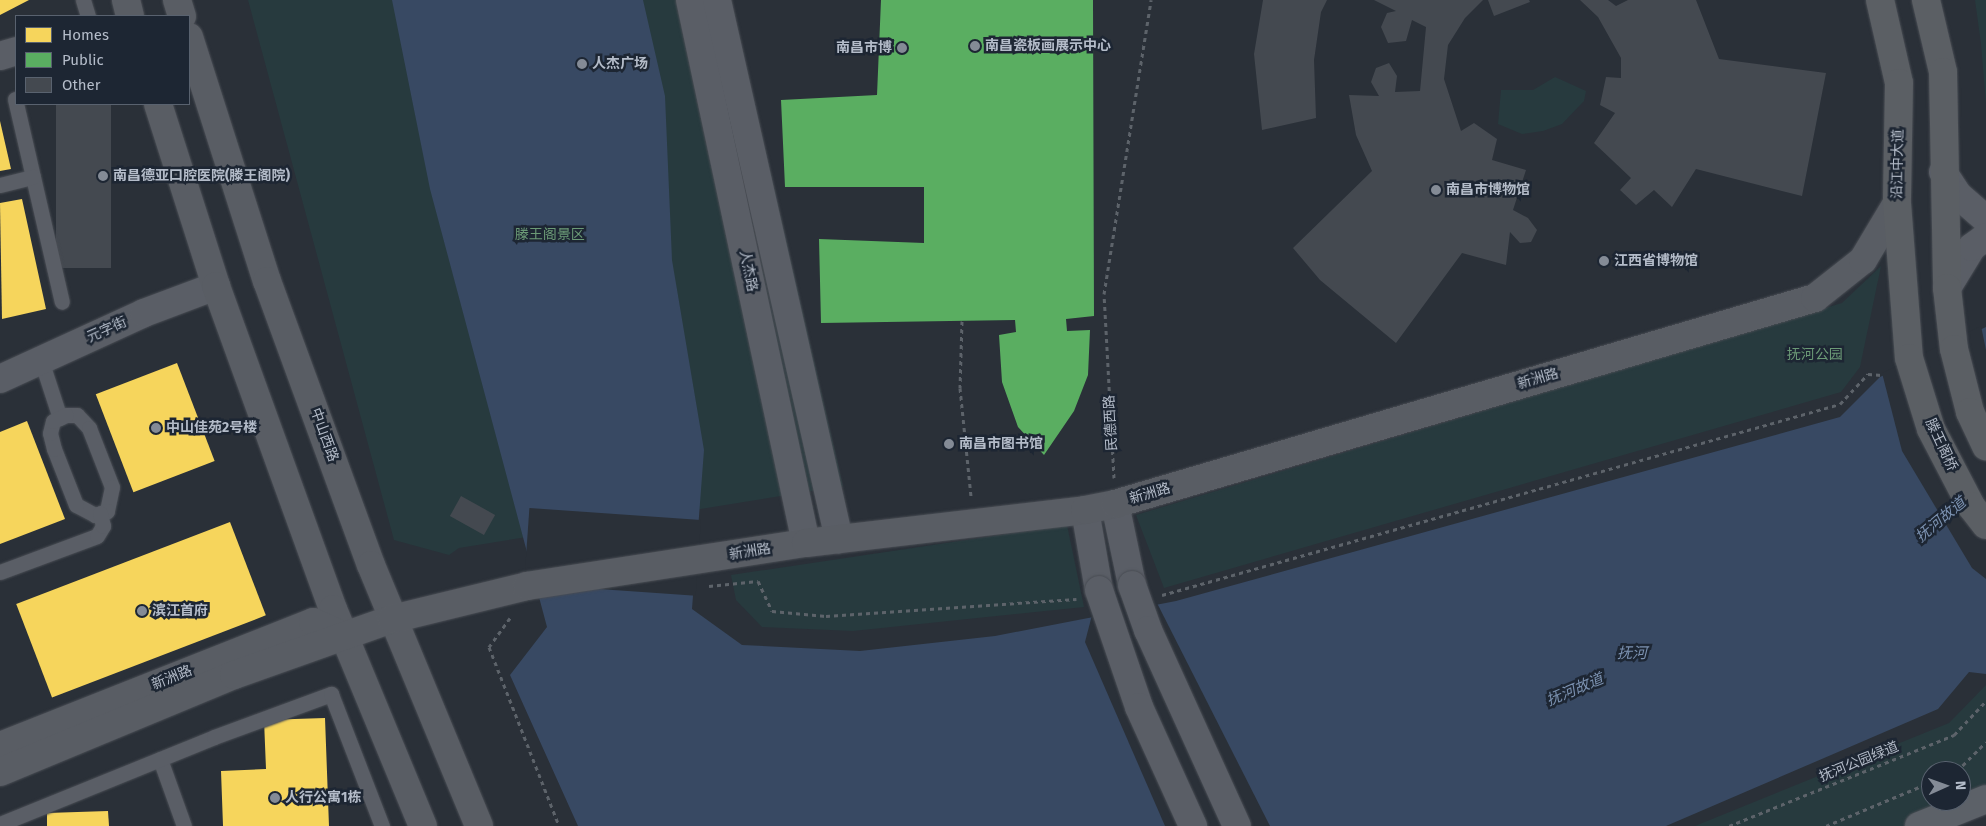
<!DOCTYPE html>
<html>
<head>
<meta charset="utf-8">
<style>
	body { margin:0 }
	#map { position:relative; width:1986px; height:826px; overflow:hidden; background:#2a3038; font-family:"Fira Sans","Noto Sans SC",sans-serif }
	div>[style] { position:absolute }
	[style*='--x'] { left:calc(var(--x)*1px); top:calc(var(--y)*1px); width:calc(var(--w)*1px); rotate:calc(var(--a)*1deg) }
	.green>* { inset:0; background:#273a3e }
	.water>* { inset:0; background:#384963 }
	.pier>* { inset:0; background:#2a3038; transform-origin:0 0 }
	.homes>* { inset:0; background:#f6d55c; transform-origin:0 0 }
	.public>* { inset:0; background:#5aae61 }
	.building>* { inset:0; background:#444950; transform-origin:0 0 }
	.path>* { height:3px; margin-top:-1.5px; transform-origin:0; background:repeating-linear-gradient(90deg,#5d636a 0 4px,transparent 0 8px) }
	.roads { filter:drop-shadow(0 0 1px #484c53) drop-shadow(0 0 1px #484c53) }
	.service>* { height:15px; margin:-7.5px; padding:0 7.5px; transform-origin:7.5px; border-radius:7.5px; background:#5a5e66 }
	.minor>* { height:28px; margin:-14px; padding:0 14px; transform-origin:14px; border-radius:14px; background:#5a5e66 }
	.tertiary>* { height:28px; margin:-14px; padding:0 14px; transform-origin:14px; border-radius:14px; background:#5a5e66 }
	.secondary>* { height:28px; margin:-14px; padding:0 14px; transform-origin:14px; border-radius:14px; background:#595d64 }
	.primary>* { height:28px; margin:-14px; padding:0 14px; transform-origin:14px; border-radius:14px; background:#5c6168 }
	.trunk>* { height:28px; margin:-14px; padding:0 14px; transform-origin:14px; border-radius:14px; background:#5b5f64 }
	.bridges { filter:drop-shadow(0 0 1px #484c53) drop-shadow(0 0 1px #484c53) }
	.tertiary-bridge>* { height:28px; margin:-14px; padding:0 14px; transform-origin:14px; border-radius:14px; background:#5a5e66 }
	.dots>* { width:14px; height:14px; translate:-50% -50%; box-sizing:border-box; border:2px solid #1d2633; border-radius:50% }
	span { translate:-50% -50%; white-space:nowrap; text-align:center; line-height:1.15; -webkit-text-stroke:5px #1d2633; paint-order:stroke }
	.poi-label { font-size:14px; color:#b4bcc9; font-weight:700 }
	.left { translate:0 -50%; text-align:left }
	.right { translate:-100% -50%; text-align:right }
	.street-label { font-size:14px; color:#b4bcc9 }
	.park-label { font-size:14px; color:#6b9a76 }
	.water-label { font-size:15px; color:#7c92b1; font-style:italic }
	.legend { position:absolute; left:15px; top:15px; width:175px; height:90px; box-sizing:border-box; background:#1d2633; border:1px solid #59626f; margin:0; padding:6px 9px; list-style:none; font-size:15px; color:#b4bcc9 }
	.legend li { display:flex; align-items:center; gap:10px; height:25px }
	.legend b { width:25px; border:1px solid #59626f }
	.north { position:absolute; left:1921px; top:761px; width:50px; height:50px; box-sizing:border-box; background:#1d2633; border:1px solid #59626f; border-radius:50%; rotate:88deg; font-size:14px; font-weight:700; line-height:20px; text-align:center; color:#b4bcc9 }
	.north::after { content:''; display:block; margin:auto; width:18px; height:22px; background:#848b96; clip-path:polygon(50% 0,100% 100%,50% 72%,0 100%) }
</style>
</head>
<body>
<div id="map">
	<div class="green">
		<i style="clip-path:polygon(248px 0,731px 0,843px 486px,459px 548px,449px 555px,394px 540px)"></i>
		<i style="clip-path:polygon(1975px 0,1986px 0,1986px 104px,1981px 44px)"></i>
		<i style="clip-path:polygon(1555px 77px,1586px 91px,1584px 101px,1562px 124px,1543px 131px,1522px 134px,1498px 124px,1501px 90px,1533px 90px)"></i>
		<i style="clip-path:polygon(1881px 266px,1860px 367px,1841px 392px,1164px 588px,1136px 515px,1842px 303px)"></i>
		<i style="clip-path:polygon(1067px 525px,1084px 607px,853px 631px,762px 627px,736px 600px,731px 575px)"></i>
		<i style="clip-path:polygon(evenodd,1986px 685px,1986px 802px,1925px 826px,1695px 826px,1949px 723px,1986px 685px,1931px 771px,1961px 771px,1961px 801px,1931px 801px,1931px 771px)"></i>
	</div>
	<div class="water">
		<i style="clip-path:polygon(392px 0,643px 0,665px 96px,672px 260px,704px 450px,692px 609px,742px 645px,860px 651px,995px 636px,1176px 601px,1840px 417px,1880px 377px,1986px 327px,1986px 674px,1969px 672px,1938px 709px,1666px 826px,578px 826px,510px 675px,547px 627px,430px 189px)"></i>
	</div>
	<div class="pier">
		<i style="clip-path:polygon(1981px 326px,1986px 350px,1986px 579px,1972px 568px,1902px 451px,1882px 373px)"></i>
		<i style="left:701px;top:520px;width:76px;height:172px;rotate:94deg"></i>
		<i style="clip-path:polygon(1157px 603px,1270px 826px,1165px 826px,1085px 642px,1092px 615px)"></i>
	</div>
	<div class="homes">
		<i style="clip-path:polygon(0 0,29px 0,0 15px)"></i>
		<i style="clip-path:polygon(0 121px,11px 169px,0 171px)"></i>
		<i style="clip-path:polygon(22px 199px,46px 309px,2px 319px,0 203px)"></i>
		<i style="left:177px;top:363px;width:105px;height:87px;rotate:69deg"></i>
		<i style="clip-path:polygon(27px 421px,65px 519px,0 544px,0 432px)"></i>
		<i style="left:230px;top:522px;width:100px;height:229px;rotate:69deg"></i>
		<i style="clip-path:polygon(325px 718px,329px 826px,223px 826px,221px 771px,266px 769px,264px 720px)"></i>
		<i style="clip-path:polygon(108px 811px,109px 826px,47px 826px,47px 813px)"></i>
	</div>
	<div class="public">
		<i style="clip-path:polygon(881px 0,1093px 0,1094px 316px,1066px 319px,1067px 331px,1090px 330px,1088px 375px,1074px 411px,1044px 455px,1018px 427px,1002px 382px,999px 335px,1016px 332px,1015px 320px,821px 323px,819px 239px,924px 243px,924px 187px,785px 187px,781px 100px,877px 95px)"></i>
	</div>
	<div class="building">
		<i style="clip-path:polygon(1263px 0,1327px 0,1321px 12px,1314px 60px,1316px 118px,1262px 130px,1254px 54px)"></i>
		<i style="clip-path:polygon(1374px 0,1483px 0,1465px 18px,1448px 45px,1444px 79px,1461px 131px,1474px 123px,1497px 139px,1492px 160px,1526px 170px,1513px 210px,1528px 218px,1537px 230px,1531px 242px,1520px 243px,1510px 232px,1506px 265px,1462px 253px,1396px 343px,1320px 280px,1293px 248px,1372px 171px,1356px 135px,1349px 95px,1379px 96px,1371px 82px,1376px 68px,1389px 63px,1397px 76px,1395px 92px,1420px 91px,1426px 27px,1412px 20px,1406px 41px,1388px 43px,1381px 27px,1387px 13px,1396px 11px)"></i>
		<i style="clip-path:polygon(1488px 0,1529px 0,1530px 2px,1494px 16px)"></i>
		<i style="clip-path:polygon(1580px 0,1608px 0,1616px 6px,1628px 0,1696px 0,1719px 59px,1826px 73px,1802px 196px,1696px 169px,1672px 207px,1654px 190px,1636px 205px,1620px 190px,1631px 178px,1594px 143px,1615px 113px,1600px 105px,1606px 77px,1621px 78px,1621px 58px,1598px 17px)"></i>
		<i style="left:56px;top:104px;width:55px;height:164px"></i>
		<i style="left:461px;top:496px;width:39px;height:23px;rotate:29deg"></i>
	</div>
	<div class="path">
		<i style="--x:962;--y:321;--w:67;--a:91.7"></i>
		<i style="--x:960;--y:388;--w:110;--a:84.2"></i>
		<i style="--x:1114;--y:478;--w:184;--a:-93.1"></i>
		<i style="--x:1104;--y:294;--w:298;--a:-80.9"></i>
		<i style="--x:709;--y:586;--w:49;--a:-5.8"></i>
		<i style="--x:758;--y:581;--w:33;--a:65"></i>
		<i style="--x:772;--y:611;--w:54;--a:5.3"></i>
		<i style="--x:826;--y:616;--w:251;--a:-3.9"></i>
		<i style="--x:1162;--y:595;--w:704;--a:-15.73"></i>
		<i style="--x:1840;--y:404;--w:41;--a:-47"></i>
		<i style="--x:1868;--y:374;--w:14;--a:4"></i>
		<i style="--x:510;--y:618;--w:36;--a:126"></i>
		<i style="--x:489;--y:647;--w:192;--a:68.6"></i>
		<i style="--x:1957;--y:771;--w:41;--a:-45"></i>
		<i style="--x:1729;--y:826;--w:243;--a:-22"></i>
		<i style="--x:1954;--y:735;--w:47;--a:-46.7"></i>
		<i style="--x:1826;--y:826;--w:114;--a:-22.7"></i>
	</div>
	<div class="roads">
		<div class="service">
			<i style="--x:83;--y:0;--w:17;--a:73"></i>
			<i style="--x:15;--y:99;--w:208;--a:77"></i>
			<i style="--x:0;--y:185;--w:34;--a:-14"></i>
			<i style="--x:41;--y:360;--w:61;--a:71.9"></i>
			<i style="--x:66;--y:415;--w:11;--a:0"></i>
			<i style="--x:77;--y:415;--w:18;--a:47"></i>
			<i style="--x:89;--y:428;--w:63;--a:68.7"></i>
			<i style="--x:112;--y:487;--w:25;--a:102"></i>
			<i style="--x:107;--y:511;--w:13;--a:162"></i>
			<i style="--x:95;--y:515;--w:21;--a:-152"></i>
			<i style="--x:76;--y:505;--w:60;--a:-111.4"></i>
			<i style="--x:54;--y:449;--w:16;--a:-104"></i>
			<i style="--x:50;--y:433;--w:12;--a:-76"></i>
			<i style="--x:53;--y:421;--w:14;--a:-25"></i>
			<i style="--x:0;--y:572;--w:103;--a:-20.4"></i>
			<i style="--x:97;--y:536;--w:12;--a:-59"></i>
			<i style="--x:103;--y:526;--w:13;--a:-103"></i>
			<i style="--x:160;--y:759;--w:71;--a:70.3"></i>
			<i style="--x:0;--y:824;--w:231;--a:-22.1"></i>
			<i style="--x:214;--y:737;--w:125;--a:-20.2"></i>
			<i style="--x:331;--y:694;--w:142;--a:68.9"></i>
		</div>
		<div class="minor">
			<i style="--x:0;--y:56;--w:17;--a:-17"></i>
		</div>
		<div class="tertiary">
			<i style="--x:690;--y:0;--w:555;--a:77.94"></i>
			<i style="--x:717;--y:0;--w:553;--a:77.25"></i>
			<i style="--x:1943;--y:172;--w:27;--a:57"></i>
			<i style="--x:1958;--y:195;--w:37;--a:41"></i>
			<i style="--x:1947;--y:288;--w:48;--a:-58.6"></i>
			<i style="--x:1972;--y:247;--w:17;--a:-36"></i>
			<i style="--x:0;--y:379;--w:158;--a:-24.6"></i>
			<i style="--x:144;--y:313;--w:77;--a:-20.6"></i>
			<i style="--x:1115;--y:504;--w:83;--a:78.1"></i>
			<i style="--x:1085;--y:510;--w:81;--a:80.1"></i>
		</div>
		<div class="secondary">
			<i style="--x:126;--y:0;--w:16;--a:76"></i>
			<i style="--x:177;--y:0;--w:17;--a:73"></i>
			<i style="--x:189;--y:37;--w:256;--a:72.3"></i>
			<i style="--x:267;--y:281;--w:302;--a:69.9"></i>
			<i style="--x:371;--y:565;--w:282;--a:67.5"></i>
			<i style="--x:158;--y:104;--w:191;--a:72.3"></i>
			<i style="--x:216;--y:286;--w:344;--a:70.1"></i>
			<i style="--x:333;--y:609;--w:235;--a:67.5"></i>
			<i style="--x:0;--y:746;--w:337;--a:-21.6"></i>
			<i style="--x:313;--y:622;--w:34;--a:24"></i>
			<i style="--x:0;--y:772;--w:253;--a:-22.5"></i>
			<i style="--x:234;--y:675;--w:168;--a:-19.5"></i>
			<i style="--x:392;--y:619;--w:139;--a:-13.7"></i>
			<i style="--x:527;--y:586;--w:282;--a:-8.8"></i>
			<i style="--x:806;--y:543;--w:281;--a:-6.7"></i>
			<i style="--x:1085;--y:510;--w:31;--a:-11"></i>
			<i style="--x:1115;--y:504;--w:730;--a:-16.4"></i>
			<i style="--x:1815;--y:298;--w:61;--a:-38.4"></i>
			<i style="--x:1863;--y:260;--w:66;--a:-59.2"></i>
		</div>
		<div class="primary">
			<i style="--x:1919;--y:826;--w:72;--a:-21.9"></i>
		</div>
		<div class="trunk">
			<i style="--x:1880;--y:0;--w:85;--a:77.1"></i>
			<i style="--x:1899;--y:83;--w:120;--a:91"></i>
			<i style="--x:1897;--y:203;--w:155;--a:85.6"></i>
			<i style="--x:1909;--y:358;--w:74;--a:72.8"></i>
			<i style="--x:1931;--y:429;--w:87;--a:62.5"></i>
			<i style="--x:1971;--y:506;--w:24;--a:52"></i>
			<i style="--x:1926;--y:0;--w:74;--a:76.7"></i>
			<i style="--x:1943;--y:72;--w:216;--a:88.9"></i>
			<i style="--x:1947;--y:288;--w:61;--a:83.5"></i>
			<i style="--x:1954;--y:349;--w:65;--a:75.7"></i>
			<i style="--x:1970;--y:412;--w:38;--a:65"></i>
		</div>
	</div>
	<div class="bridges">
		<div class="tertiary-bridge">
			<i style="--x:1132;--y:585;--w:48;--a:70.4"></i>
			<i style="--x:1148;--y:630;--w:215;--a:65.6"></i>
			<i style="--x:1099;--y:590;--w:124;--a:71.1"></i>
			<i style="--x:1139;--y:707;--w:131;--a:65.6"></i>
		</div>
	</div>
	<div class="dots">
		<i style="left:975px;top:46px;background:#848b96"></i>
		<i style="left:902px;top:48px;background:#848b96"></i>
		<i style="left:582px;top:64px;background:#848b96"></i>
		<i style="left:103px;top:176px;background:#848b96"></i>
		<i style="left:1436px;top:190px;background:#848b96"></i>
		<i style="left:1604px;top:261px;background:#848b96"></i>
		<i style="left:156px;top:428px;background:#848b96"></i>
		<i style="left:949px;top:444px;background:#848b96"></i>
		<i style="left:142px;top:611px;background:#848b96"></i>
		<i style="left:275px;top:798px;background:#848b96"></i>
	</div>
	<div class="poi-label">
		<span class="left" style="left:985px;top:46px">南昌瓷板画展示中心</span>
		<span class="right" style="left:892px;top:48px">南昌市博</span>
		<span class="left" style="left:592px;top:64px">人杰广场</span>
		<span class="left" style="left:113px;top:176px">南昌德亚口腔医院(滕王阁院)</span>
		<span class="left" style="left:1446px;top:190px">南昌市博物馆</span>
		<span class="left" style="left:1614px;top:261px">江西省博物馆</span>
		<span class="left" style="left:166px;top:428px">中山佳苑2号楼</span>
		<span class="left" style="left:959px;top:444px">南昌市图书馆</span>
		<span class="left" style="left:152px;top:611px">滨江首府</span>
		<span class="left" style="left:285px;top:798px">人行公寓1栋</span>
	</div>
	<div class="street-label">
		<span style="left:1898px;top:164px;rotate:-89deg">沿江中大道</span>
		<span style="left:748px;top:271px;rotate:78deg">人杰路</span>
		<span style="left:107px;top:330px;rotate:-24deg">元字街</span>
		<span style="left:1538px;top:379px;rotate:-16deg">新洲路</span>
		<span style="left:1111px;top:423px;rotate:-93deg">民德西路</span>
		<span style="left:324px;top:435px;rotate:70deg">中山西路</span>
		<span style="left:1941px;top:445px;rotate:65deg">滕王阁桥</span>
		<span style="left:1150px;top:494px;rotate:-16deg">新洲路</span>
		<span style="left:750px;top:552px;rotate:-9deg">新洲路</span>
		<span style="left:172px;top:678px;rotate:-22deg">新洲路</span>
		<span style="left:1859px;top:762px;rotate:-22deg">抚河公园绿道</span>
	</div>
	<div class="park-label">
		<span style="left:550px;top:235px">滕王阁景区</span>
		<span style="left:1815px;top:355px">抚河公园</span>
	</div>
	<div class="water-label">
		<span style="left:1941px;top:520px;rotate:-40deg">抚河故道</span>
		<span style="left:1632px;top:654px">抚河</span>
		<span style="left:1575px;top:690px;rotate:-23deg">抚河故道</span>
	</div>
	<ul class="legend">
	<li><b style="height:14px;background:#f6d55c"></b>Homes</li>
	<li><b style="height:14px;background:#5aae61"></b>Public</li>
	<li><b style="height:14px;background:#444950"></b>Other</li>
	</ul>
	<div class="north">N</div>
</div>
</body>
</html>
